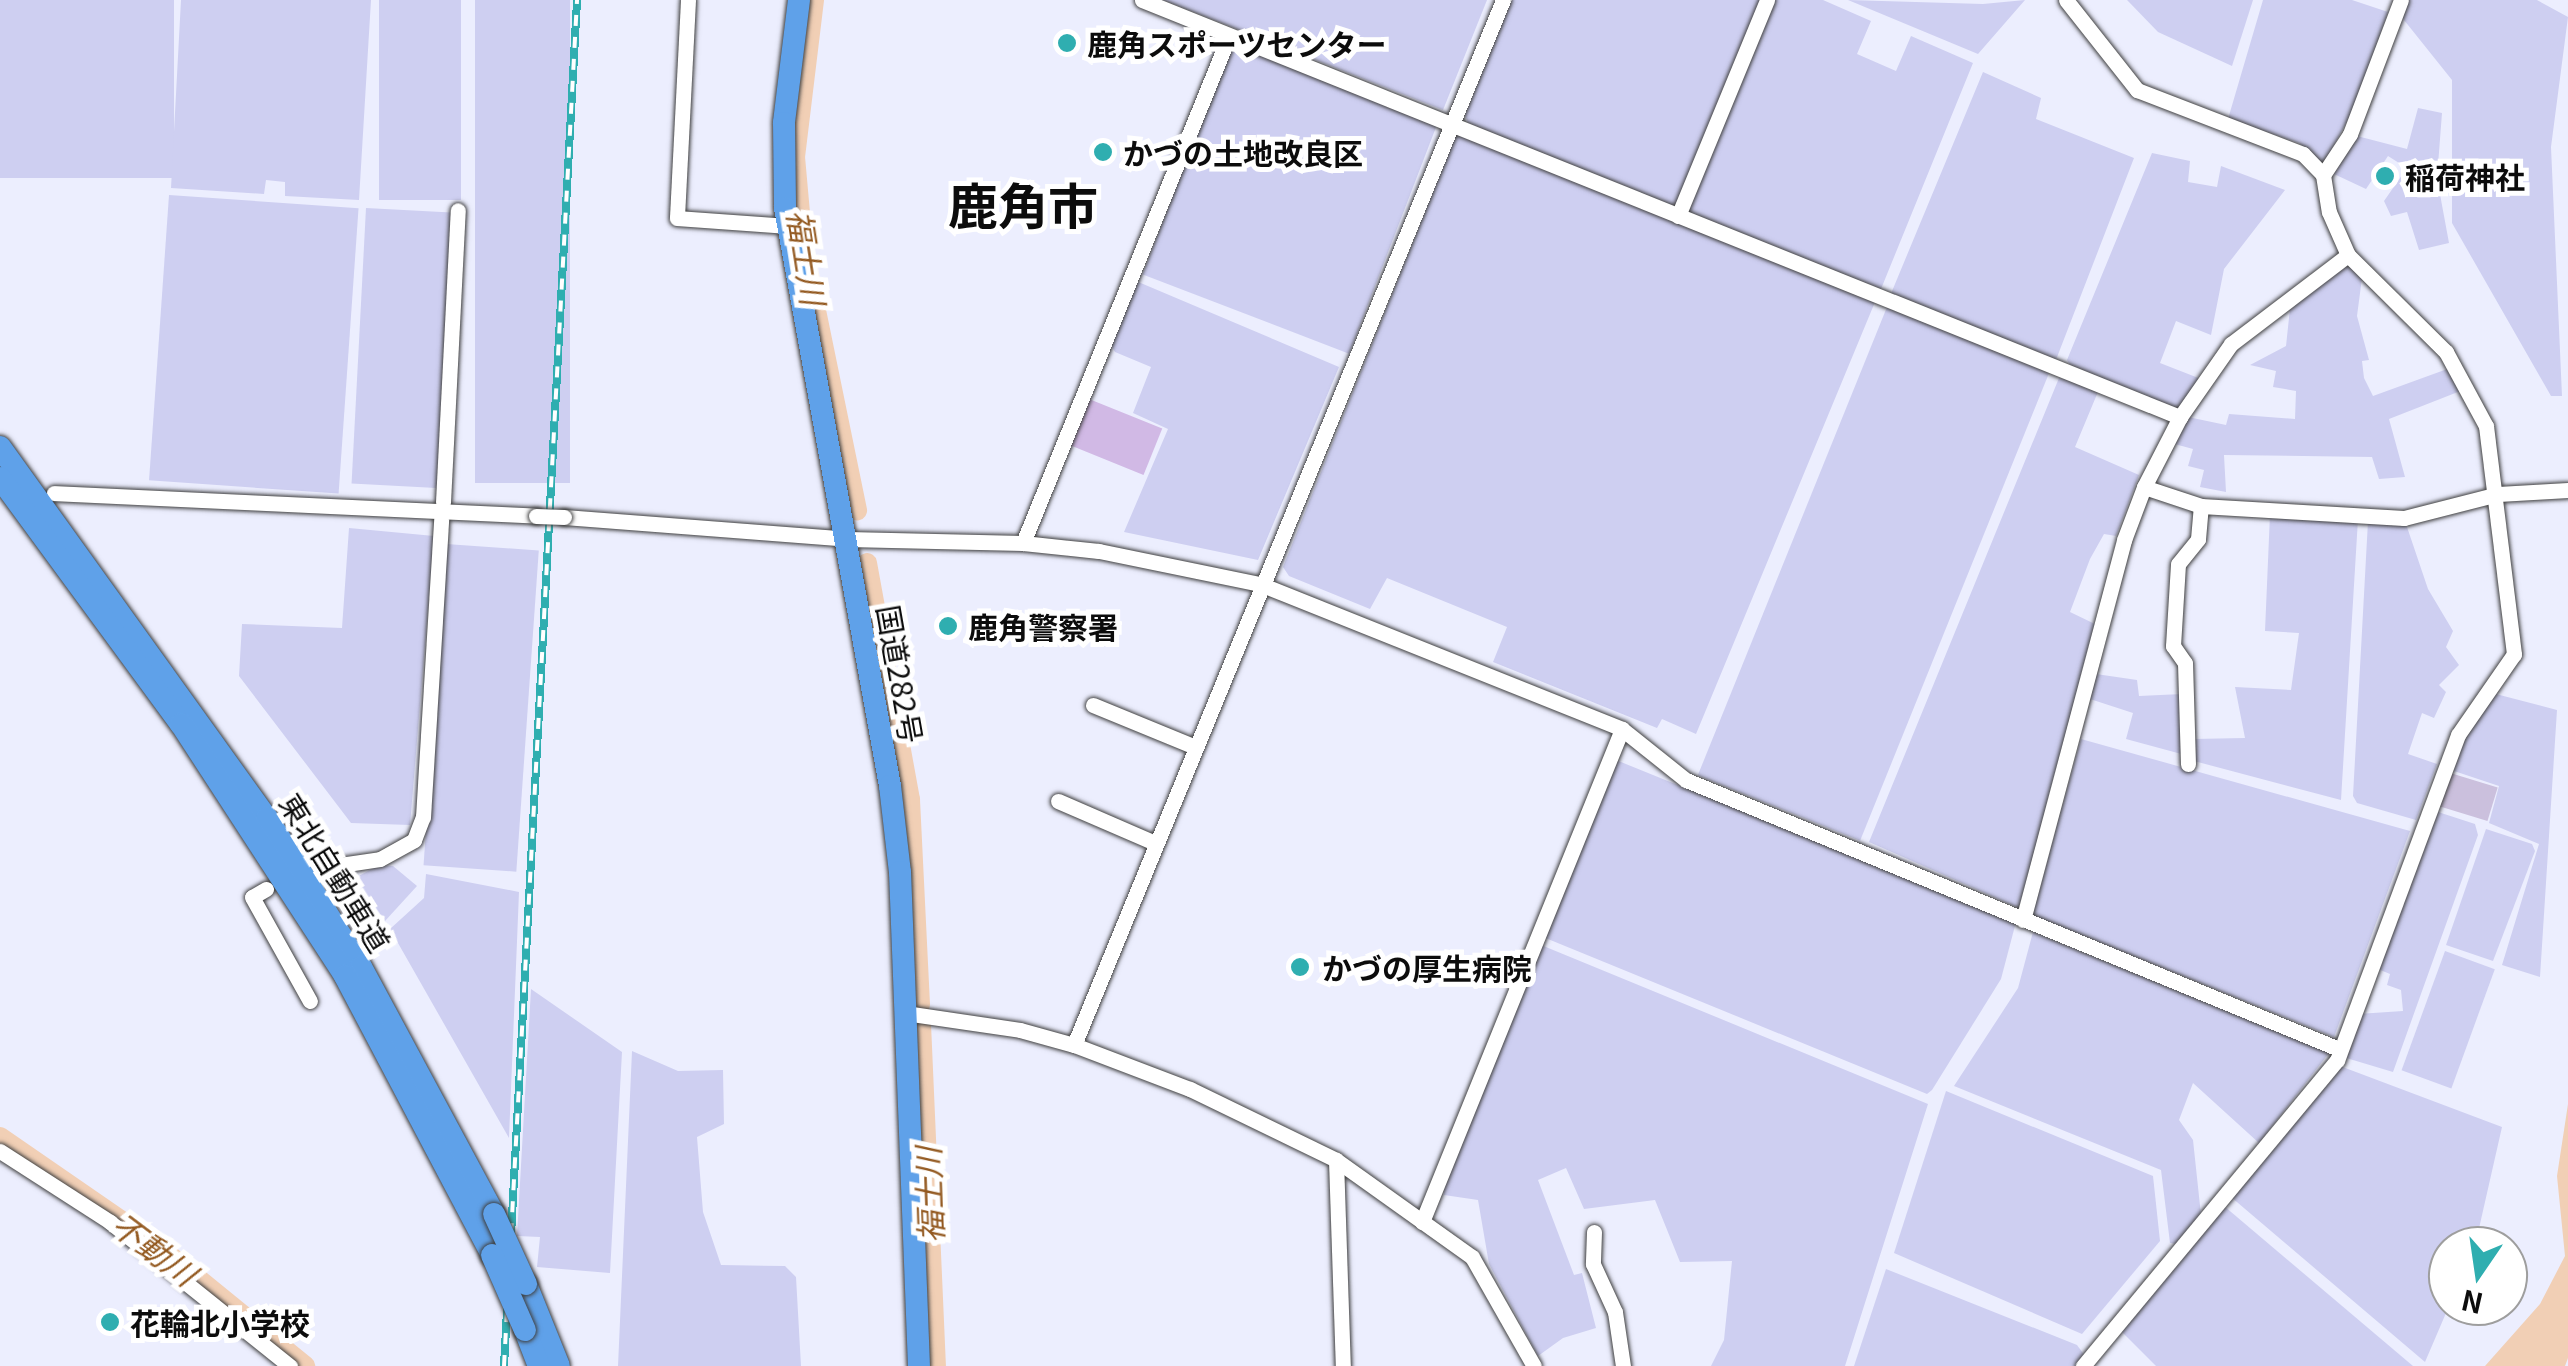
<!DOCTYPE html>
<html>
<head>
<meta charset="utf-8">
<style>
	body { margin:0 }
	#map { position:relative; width:2568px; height:1366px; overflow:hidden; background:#eceefe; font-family:Georgia,"Noto Sans JP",serif }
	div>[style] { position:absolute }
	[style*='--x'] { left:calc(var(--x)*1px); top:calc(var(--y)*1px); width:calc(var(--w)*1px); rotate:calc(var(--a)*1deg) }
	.farmland>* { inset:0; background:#cecff1; transform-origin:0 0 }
	.green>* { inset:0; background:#d1b9e5; transform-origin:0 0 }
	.cemetery>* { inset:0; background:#cbc0dd; transform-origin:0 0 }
	.water>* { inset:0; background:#f1cfb5 }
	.river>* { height:20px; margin:-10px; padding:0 10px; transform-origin:10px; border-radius:10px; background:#f1cfb5 }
	.minor-tunnel>* { height:15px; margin-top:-7.5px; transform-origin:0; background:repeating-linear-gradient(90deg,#caccda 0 15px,transparent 0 23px) }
	.roads { filter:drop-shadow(0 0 2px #3f3f3f) drop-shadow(0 0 2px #3f3f3f) }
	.minor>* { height:15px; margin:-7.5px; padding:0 7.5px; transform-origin:7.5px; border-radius:7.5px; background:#fff }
	.highway>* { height:22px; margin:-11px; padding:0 11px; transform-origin:11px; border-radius:11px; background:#5fa1e9 }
	.rail>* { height:8px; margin-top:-4px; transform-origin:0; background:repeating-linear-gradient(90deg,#fff 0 11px,#2faeb0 0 22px); box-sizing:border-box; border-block:2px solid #2faeb0 }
	.bridges { filter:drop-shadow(0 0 2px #3f3f3f) drop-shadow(0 0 2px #3f3f3f) }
	.minor-bridge>* { height:15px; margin:-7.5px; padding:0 7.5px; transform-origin:7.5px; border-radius:7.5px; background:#fff }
	.highway-bridge>* { height:22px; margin:-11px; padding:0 11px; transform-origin:11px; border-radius:11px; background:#5fa1e9 }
	.dots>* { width:28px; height:28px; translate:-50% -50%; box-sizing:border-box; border:5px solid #fff; border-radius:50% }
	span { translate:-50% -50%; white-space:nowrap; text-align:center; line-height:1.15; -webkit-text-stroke:10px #fff; paint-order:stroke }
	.poi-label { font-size:30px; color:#0c0c0c; font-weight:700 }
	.left { translate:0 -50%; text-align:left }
	.street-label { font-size:30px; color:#0c0c0c }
	.water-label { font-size:32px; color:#935920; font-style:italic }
	.town-label { font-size:50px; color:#0c0c0c; font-weight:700 }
	.north { position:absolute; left:2428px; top:1226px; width:100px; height:100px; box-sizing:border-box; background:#fff; border:2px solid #9e9e9e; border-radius:50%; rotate:193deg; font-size:28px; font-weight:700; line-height:40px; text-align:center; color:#0c0c0c }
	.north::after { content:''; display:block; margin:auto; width:35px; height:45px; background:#2faeb0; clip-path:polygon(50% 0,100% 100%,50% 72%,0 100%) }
</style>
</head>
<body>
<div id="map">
	<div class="farmland">
		<i style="left:0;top:0;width:174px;height:178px"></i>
		<i style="clip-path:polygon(181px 0,371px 0,359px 200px,285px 196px,285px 182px,266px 180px,264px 194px,171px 188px)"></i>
		<i style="left:379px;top:0;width:82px;height:200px"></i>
		<i style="left:475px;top:0;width:95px;height:483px"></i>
		<i style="clip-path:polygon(1163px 0,1487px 0,1443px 110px)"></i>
		<i style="clip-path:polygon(1512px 0,1762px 0,1676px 209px,1468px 123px,1465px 115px)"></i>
		<i style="clip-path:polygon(1771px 0,1823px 0,1871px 21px,1857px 54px,1896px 71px,1911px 36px,1973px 63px,1881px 289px,1683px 213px)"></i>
		<i style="clip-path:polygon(1848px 0,1983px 4px,2025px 0,1978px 54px)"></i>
		<i style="clip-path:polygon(2127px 0,2253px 0,2232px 66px,2158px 32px)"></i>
		<i style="clip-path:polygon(2263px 0,2352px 0,2388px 12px,2356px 105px,2323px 165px,2299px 143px,2228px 119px)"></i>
		<i style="clip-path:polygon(2407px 0,2537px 0,2568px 17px,2551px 147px,2562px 396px,2551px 396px,2452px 223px,2452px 80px,2400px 15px)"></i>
		<i style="left:1232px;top:42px;width:221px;height:249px;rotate:21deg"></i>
		<i style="clip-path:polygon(1983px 72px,2041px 98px,2036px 119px,2134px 158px,2054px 365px,1890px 296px)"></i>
		<i style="clip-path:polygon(2418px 108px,2442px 113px,2437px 178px,2449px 243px,2419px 250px,2407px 212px,2391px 216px,2384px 201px,2407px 168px,2388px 156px,2366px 189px,2334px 174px,2357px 136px,2407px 149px)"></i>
		<i style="clip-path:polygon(1458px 130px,1875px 302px,1696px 734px,1662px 719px,1657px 728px,1493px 662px,1507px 627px,1387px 578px,1370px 609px,1289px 576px,1283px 567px)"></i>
		<i style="clip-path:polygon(2152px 153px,2190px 161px,2188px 182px,2217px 187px,2221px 166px,2285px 190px,2224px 269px,2211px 335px,2176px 321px,2160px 363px,2201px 379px,2180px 409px,2073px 370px,2067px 360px)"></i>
		<i style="left:169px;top:195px;width:190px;height:286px;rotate:4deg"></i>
		<i style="left:366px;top:208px;width:85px;height:276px;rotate:3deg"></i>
		<i style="clip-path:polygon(2347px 260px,2362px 278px,2357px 316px,2369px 360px,2362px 361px,2364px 378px,2373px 396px,2450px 368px,2463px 390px,2389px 419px,2405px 477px,2379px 479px,2372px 457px,2224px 455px,2226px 492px,2200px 487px,2204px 470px,2188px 466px,2193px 449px,2171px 443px,2188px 417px,2226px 425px,2229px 414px,2295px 419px,2296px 391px,2273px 387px,2276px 371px,2250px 365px,2286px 346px,2291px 299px,2331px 278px)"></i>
		<i style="clip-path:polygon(1136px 281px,1339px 367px,1258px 560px,1124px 532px,1168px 429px,1133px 413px,1151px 367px,1115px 352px,1110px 343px)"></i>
		<i style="left:1887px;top:307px;width:175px;height:505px;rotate:22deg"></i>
		<i style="clip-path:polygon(2059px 378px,2100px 387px,2075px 447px,2139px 475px,2116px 536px,2104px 534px,2090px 559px,2070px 612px,2097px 625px,2019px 908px,1869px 842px)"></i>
		<i style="clip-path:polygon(2270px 514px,2358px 519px,2341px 800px,2194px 761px,2193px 739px,2245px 738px,2235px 687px,2291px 690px,2299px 633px,2265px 631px)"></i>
		<i style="clip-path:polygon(2368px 521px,2406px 524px,2428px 589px,2453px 631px,2446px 647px,2459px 665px,2439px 685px,2446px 692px,2434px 718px,2422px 713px,2408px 754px,2437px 764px,2416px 820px,2357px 803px,2353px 796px)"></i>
		<i style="clip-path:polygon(349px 528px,434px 536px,410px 825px,351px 823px,239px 676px,242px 624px,342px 628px)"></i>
		<i style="left:446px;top:544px;width:93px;height:322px;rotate:4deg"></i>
		<i style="clip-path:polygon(2096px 674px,2137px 680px,2139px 696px,2182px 694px,2185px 755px,2126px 739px,2133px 713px,2090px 699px)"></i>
		<i style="clip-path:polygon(2492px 693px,2557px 710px,2540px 977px,2502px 965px,2539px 844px,2489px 823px,2499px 786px,2448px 769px)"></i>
		<i style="clip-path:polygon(2081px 739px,2410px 831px,2334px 1037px,2032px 915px)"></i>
		<i style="clip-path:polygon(1616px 760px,2016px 922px,2001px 979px,1932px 1090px,1927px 1094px,1543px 937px)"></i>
		<i style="clip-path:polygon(2432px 810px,2475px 824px,2478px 835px,2393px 1072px,2343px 1057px,2358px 1014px,2403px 1011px,2401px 990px,2387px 985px,2390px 974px,2373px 967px)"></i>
		<i style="clip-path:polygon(2486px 829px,2532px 844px,2535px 851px,2493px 961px,2446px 945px)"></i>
		<i style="clip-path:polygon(379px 865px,393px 866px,417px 886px,385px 921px,355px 878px)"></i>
		<i style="clip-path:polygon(426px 874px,519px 892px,509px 1138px,390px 929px,424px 898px)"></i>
		<i style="clip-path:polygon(2033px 932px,2329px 1053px,2259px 1143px,2193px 1083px,2179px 1120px,2193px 1140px,2201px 1215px,2177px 1244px,2170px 1243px,2161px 1170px,1954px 1086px,2018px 988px)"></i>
		<i style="clip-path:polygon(1541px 945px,1928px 1104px,1845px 1366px,1711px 1366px,1724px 1340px,1732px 1261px,1680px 1262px,1655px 1200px,1584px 1209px,1566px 1168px,1538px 1180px,1574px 1275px,1582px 1273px,1596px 1328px,1563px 1338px,1538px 1356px,1489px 1264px,1478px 1200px,1444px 1195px,1442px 1184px)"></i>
		<i style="left:2445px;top:951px;width:53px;height:127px;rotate:20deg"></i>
		<i style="clip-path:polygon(531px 989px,622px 1052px,610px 1273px,537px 1267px,540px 1237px,517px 1236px)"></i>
		<i style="clip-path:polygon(632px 1051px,678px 1071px,723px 1070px,724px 1124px,697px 1137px,703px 1212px,721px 1265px,785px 1266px,796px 1277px,801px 1366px,618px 1366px)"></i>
		<i style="clip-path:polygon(2340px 1066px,2502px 1127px,2475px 1246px,2448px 1246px,2449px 1306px,2425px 1362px,2231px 1197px)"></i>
		<i style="clip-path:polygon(1946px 1091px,2153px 1176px,2160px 1241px,2082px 1334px,1894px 1253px)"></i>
		<i style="clip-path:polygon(2224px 1206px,2413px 1366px,2156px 1366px,2120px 1330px)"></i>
		<i style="clip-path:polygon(1886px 1269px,2077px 1345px,2085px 1356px,2076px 1366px,1854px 1366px)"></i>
	</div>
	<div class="green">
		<i style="left:1089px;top:399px;width:79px;height:50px;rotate:22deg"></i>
	</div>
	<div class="cemetery">
		<i style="left:2447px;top:772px;width:53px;height:35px;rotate:17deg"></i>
	</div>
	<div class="water">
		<i style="clip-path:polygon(2568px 1104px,2568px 1358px,2565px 1366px,2485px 1366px,2540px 1304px,2565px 1256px,2557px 1176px)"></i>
	</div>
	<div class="river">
		<i style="--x:814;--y:0;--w:158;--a:96.9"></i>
		<i style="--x:795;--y:157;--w:90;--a:84.9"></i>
		<i style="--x:803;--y:247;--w:269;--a:78.4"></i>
		<i style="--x:867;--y:563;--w:241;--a:79.7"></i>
		<i style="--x:910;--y:800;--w:205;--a:87.2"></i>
		<i style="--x:921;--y:1024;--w:342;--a:87.5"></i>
		<i style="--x:0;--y:1137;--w:192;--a:34.6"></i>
		<i style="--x:158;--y:1246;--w:190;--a:39.2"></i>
	</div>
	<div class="minor-tunnel">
		<i style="--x:298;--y:879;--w:44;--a:-18.4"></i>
	</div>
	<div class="roads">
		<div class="minor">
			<i style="--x:688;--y:0;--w:218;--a:92.9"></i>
			<i style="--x:677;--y:218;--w:111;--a:4.1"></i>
			<i style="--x:1142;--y:0;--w:1119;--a:21.89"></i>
			<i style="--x:2066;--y:0;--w:115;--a:51.7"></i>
			<i style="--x:2137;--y:90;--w:178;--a:21.1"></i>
			<i style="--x:2303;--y:154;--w:29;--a:46"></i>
			<i style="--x:2323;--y:175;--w:37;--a:81"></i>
			<i style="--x:2329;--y:212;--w:47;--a:66.2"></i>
			<i style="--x:2348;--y:255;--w:138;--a:44.7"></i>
			<i style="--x:2446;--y:352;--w:84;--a:61.6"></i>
			<i style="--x:2486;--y:426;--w:230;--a:83"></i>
			<i style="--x:2514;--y:654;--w:98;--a:124.7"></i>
			<i style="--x:2458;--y:735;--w:347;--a:110.4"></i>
			<i style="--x:2337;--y:1060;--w:398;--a:129.7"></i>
			<i style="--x:2323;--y:175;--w:49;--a:-56.6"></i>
			<i style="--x:2350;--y:134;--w:143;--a:-69.2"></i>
			<i style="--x:1678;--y:216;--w:234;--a:-67.6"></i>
			<i style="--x:2144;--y:487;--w:60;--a:18.4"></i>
			<i style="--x:2201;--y:506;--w:203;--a:3.4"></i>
			<i style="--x:2404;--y:518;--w:97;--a:-14.3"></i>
			<i style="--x:2498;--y:494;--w:70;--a:-3.3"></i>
			<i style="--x:54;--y:493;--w:483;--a:2.7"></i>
			<i style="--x:443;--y:502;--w:292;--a:-87.1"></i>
			<i style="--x:564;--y:517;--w:284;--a:4.4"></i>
			<i style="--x:847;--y:539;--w:176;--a:1.3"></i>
			<i style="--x:1023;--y:543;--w:76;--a:6"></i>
			<i style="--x:1099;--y:551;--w:164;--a:11.6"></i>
			<i style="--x:1260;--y:584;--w:390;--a:21.8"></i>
			<i style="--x:1622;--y:729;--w:82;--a:38.6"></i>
			<i style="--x:1686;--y:780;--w:706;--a:22.39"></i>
			<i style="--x:1023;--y:543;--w:547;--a:-67.89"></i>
			<i style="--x:1093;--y:705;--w:108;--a:22.3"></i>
			<i style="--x:2188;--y:764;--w:101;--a:-91.7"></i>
			<i style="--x:2185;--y:663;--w:21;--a:-125"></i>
			<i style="--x:2173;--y:646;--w:82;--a:-86.5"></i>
			<i style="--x:2178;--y:564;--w:32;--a:-51"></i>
			<i style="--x:2198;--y:539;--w:33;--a:-85"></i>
			<i style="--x:1058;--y:801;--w:106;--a:23.4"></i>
			<i style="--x:340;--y:865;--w:40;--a:-8.5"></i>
			<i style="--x:380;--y:859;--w:39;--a:-29"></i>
			<i style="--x:414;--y:840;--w:25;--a:-69"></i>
			<i style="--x:423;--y:817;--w:298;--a:-86.5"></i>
			<i style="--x:266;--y:889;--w:16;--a:150"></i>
			<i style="--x:252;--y:897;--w:119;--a:60.9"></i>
			<i style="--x:2023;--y:920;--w:393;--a:-75.1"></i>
			<i style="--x:2124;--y:540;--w:57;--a:-69.3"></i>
			<i style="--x:2144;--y:487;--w:79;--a:-62.8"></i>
			<i style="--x:2180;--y:417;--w:89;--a:-55.1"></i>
			<i style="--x:2231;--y:344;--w:147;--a:-37.3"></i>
			<i style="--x:905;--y:1013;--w:116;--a:8.4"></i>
			<i style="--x:1020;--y:1030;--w:56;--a:15.5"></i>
			<i style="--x:1074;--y:1045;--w:124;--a:20.8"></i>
			<i style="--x:1190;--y:1089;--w:162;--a:25.9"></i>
			<i style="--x:1336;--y:1160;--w:167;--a:35.5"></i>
			<i style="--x:1472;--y:1257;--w:125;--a:60.4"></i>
			<i style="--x:1074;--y:1045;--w:1130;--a:-67.68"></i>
			<i style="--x:0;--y:1151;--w:131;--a:32.8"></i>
			<i style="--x:110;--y:1222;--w:231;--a:38.7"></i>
			<i style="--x:1336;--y:1160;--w:206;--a:88.1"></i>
			<i style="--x:1422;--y:1222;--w:532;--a:-67.92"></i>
			<i style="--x:1594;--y:1232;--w:32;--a:92"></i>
			<i style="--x:1593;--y:1264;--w:53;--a:65.4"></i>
			<i style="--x:1615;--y:1312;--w:55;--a:81.6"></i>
		</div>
		<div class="highway">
			<i style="--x:799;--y:0;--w:124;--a:97"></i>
			<i style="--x:784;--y:123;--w:85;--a:89.3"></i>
			<i style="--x:785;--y:208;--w:587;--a:79.7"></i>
			<i style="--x:890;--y:786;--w:87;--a:83.4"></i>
			<i style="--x:900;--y:872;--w:494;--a:87.8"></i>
			<i style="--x:0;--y:447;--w:457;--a:54.3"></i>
			<i style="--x:267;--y:818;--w:176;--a:57.8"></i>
			<i style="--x:361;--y:967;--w:281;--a:61.7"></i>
			<i style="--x:0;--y:478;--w:305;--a:53.7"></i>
			<i style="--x:181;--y:724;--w:301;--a:56.9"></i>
			<i style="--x:345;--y:976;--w:315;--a:62.2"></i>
			<i style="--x:526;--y:1284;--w:88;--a:68.1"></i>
			<i style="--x:525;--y:1330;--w:39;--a:69"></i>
		</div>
	</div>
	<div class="rail">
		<i style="--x:504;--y:1366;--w:1368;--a:-86.94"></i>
	</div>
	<div class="bridges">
		<div class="minor-bridge">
			<i style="--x:536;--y:516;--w:28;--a:2"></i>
		</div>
		<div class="highway-bridge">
			<i style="--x:494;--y:1214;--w:77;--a:65.4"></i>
			<i style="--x:492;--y:1255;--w:82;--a:66.3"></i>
		</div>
	</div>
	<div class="dots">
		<i style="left:1067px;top:43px;background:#2faeb0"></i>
		<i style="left:1103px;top:152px;background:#2faeb0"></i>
		<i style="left:2385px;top:176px;background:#2faeb0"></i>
		<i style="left:948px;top:626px;background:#2faeb0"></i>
		<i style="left:1300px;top:967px;background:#2faeb0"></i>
		<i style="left:110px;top:1322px;background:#2faeb0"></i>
	</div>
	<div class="poi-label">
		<span class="left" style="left:1087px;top:43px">鹿角スポーツセンター</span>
		<span class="left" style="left:1123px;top:152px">かづの土地改良区</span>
		<span class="left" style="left:2405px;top:176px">稲荷神社</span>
		<span class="left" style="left:968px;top:626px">鹿角警察署</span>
		<span class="left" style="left:1322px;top:967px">かづの厚生病院</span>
		<span class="left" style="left:130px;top:1322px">花輪北小学校</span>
	</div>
	<div class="street-label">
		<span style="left:901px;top:674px;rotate:80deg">国道282号</span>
		<span style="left:336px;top:872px;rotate:58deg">東北自動車道</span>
	</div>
	<div class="water-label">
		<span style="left:808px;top:257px;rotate:81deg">福士川</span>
		<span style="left:928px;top:1195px;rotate:-92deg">福士川</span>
		<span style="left:155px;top:1248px;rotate:37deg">不動川</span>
	</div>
	<div class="town-label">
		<span style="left:1023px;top:204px">鹿角市</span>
	</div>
	<div class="north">N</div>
</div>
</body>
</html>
